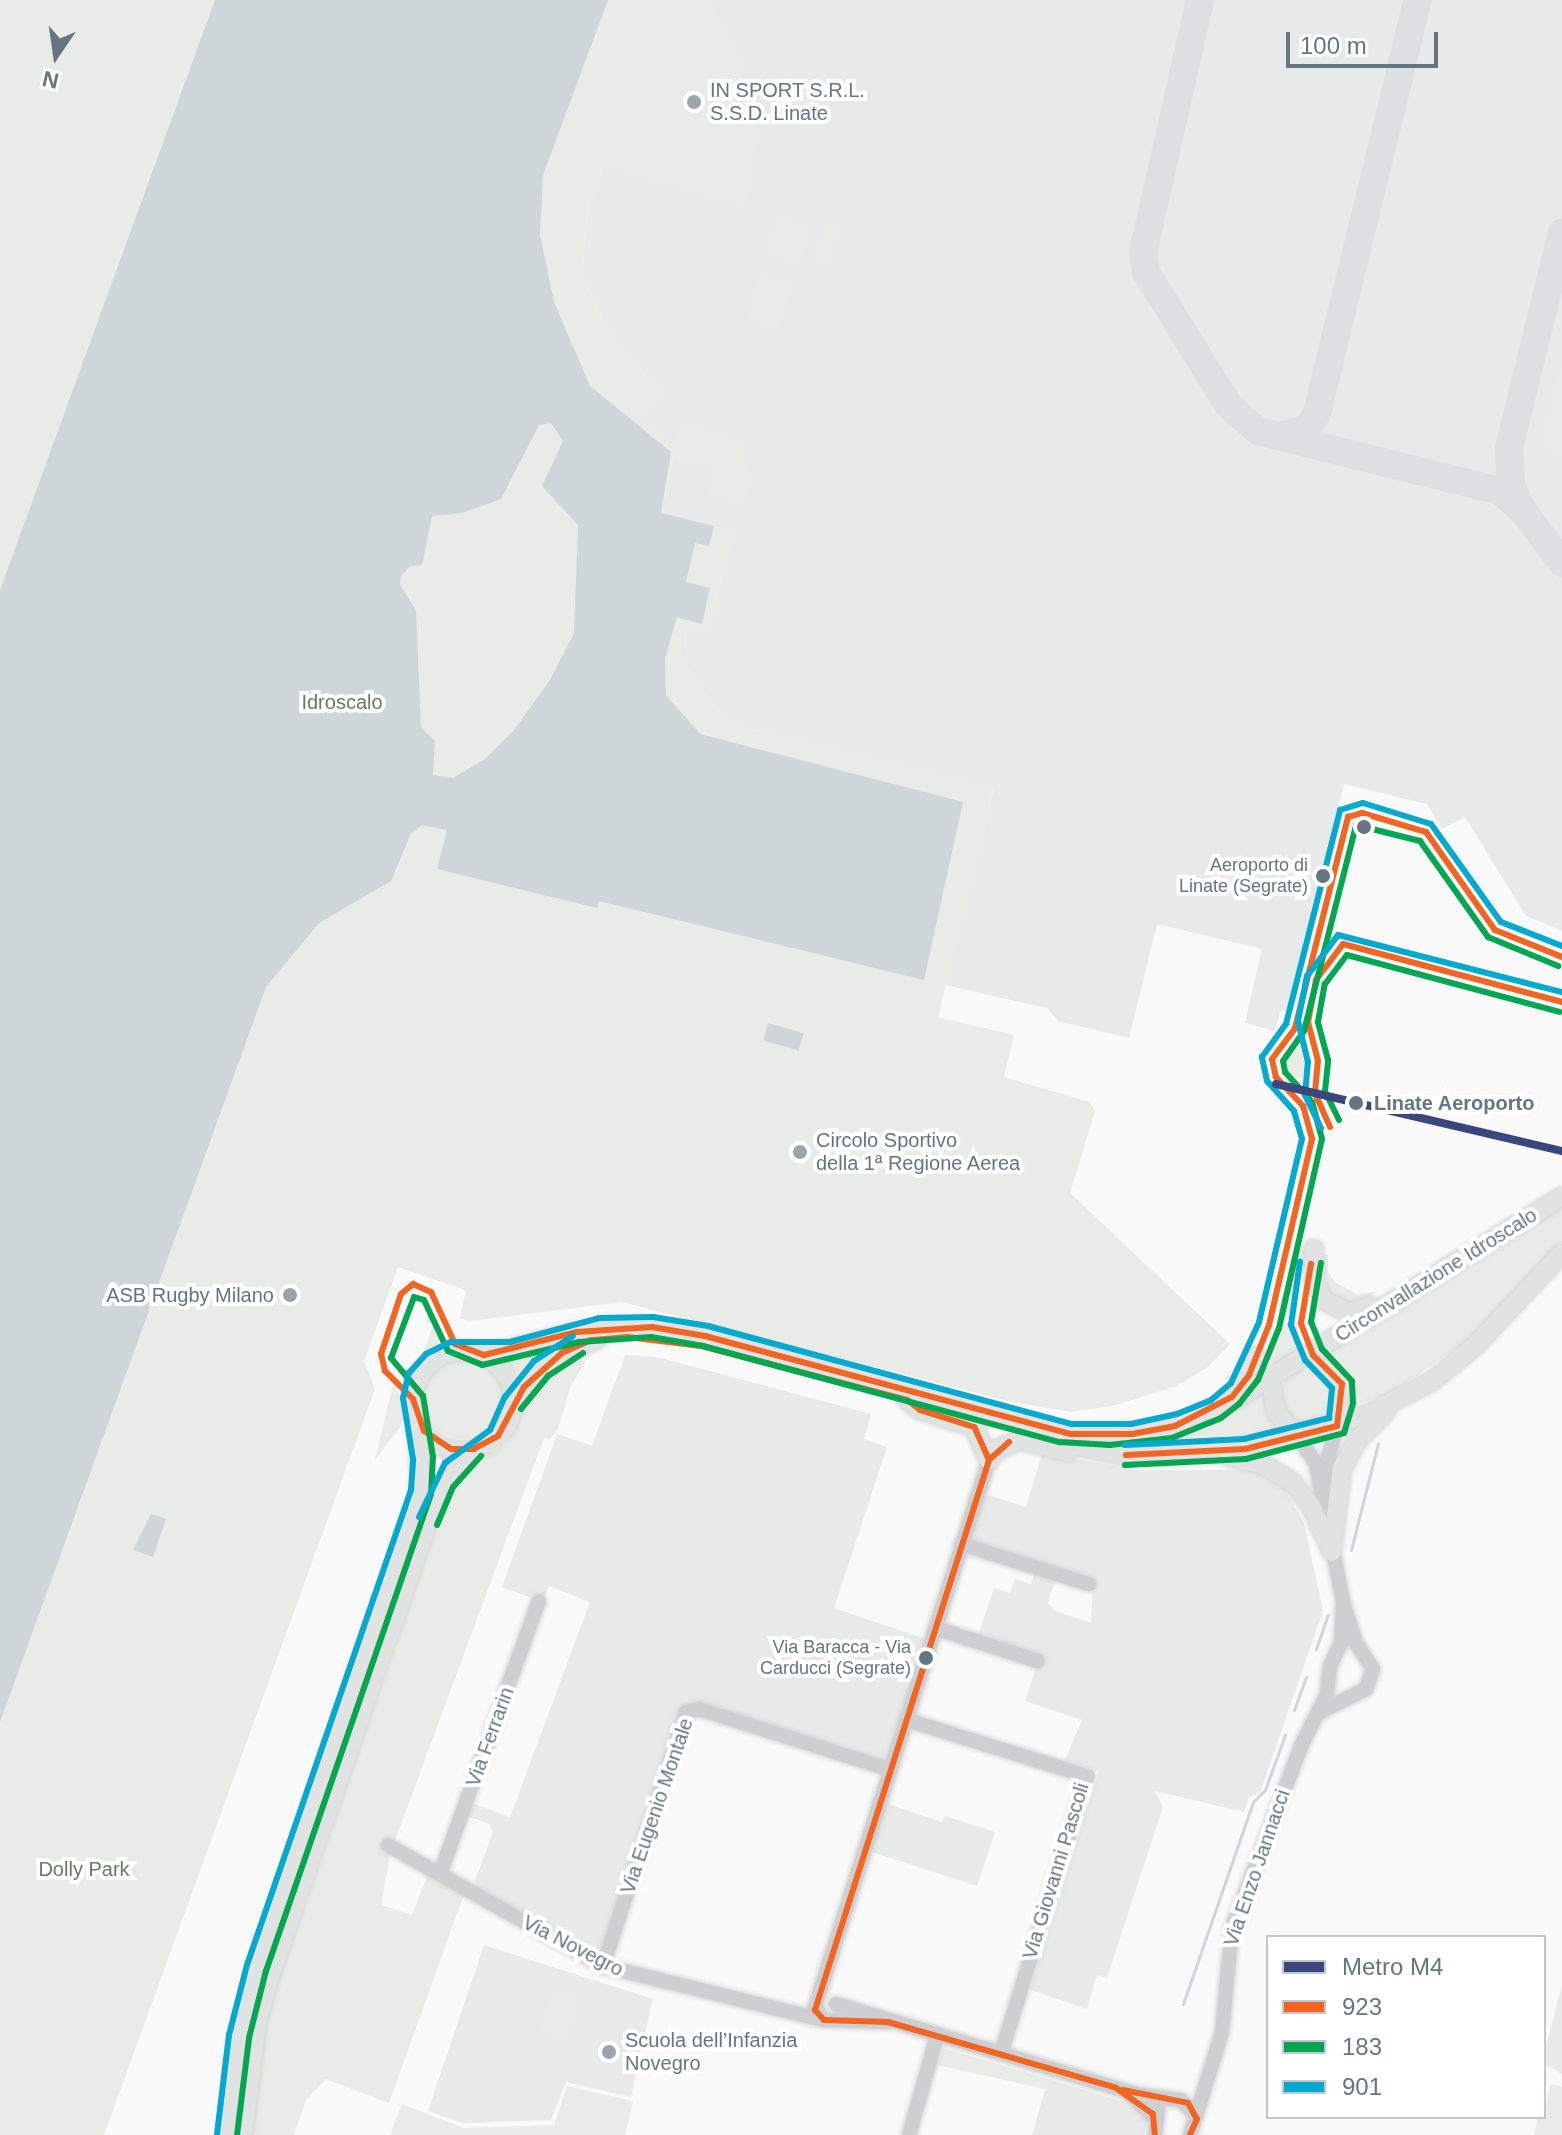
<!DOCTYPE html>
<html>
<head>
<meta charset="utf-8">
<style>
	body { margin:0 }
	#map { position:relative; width:1562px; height:2135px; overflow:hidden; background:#f9f9f9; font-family:Helvetica,sans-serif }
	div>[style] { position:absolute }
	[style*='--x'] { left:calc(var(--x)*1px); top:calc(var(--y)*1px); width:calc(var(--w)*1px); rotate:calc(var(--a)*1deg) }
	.built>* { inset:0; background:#e8e9e9 }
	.green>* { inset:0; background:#e8ebe6; transform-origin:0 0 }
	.round { border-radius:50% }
	.water>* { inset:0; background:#ced6d9; transform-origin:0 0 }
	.stream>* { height:3px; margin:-1.5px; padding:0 1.5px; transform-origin:1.5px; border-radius:1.5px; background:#ced6d9 }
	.taxiway>* { height:28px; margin:-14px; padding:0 14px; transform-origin:14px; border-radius:14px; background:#dedfe0 }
	.roads { filter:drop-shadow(0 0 2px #d5d6d7) drop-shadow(0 0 2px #d5d6d7) }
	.minor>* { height:14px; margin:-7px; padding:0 7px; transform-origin:7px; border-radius:7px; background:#cecfd0 }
	.major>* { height:18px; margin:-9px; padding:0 9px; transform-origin:9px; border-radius:9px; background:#e1e2e2 }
	.major>.ring { margin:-9px; padding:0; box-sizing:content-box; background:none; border:18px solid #e1e2e2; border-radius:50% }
	.bus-1>* { height:6px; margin:-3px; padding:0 3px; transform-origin:3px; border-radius:3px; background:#f26522 }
	.bus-2>* { height:6px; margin:-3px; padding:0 3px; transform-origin:3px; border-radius:3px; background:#00a651 }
	.bus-3>* { height:6px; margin:-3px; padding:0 3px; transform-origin:3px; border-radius:3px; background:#00a9ce }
	.metro-1>* { height:8px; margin:-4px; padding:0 4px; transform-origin:4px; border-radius:4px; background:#39477d }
	.dots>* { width:22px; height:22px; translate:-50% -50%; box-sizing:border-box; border:4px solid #fff; border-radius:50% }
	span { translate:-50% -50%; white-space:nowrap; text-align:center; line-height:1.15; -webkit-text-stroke:8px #fff; paint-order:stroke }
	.bus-label { font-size:18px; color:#657683 }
	.right { translate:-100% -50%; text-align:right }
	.poi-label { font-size:20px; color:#657683 }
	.left { translate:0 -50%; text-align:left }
	.park-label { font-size:20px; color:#687a64 }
	.stop-label { font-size:20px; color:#657683; font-weight:700 }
	.street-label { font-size:20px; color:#657683 }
	.legend { position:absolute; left:1266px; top:1935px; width:280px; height:184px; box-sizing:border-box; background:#fff; border:2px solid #c1c8cd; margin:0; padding:10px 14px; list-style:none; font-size:24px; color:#657683 }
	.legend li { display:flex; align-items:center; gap:16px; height:40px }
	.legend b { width:40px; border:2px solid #c1c8cd }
	.north { position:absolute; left:16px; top:16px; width:80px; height:80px; -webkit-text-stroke:6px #fff; paint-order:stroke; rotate:193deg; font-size:22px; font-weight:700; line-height:32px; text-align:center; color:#657683 }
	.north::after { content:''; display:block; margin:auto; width:28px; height:36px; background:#657683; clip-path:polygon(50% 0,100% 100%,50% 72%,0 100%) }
	.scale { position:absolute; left:1286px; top:32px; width:152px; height:36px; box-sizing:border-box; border:4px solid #657683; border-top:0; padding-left:10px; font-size:24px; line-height:28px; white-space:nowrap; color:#657683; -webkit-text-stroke:6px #fff; paint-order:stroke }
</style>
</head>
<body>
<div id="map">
	<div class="built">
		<i style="clip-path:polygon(664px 0,1562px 0,1562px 931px,1526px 916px,1465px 817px,1442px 829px,1427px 804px,1344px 784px,1288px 1012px,1280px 1011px,1275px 1031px,1245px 1023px,1262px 949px,1157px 924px,1129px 1038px,1058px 1021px,1047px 1008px,945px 985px,994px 788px,736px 725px,712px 705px,680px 657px,681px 626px,709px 634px,732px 531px,661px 513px,673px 459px,638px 419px,661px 392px,607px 330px,582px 274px,588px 207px)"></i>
		<i style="clip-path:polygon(625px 1355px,657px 1357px,871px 1414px,864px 1439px,887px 1447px,834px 1608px,932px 1641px,891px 1770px,693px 1708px,603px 1966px,471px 1892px,493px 1832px,489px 1824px,462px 1814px,466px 1801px,510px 1817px,590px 1602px,549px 1586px,543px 1602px,502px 1587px,557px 1434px,592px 1446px)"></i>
		<i style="clip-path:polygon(evenodd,1042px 1453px,1137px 1470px,1256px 1470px,1284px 1489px,1304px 1523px,1323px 1611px,1260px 1793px,1249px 1797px,1244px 1812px,1155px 1791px,1163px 1807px,1107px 1978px,1097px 1975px,1087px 2009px,1030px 1990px,1099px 1771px,1065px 1760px,1082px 1720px,1025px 1701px,1038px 1662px,976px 1641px,994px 1588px,1010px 1593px,1015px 1579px,1031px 1584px,1036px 1568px,961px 1544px,978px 1492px,1026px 1507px,1042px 1453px,1057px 1575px,1093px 1586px,1091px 1623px,1055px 1611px,1048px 1603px,1057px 1575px)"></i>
		<i style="clip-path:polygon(882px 1802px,942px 1822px,945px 1816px,995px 1832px,977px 1886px,866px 1850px)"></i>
		<i style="clip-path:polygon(484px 1945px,653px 1999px,631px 2097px,566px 2082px,551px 2120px,463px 2123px,428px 2111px)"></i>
		<i style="clip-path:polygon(1562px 1985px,1562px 2074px,1544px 2064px,1544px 2054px)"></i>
		<i style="clip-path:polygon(1048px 2079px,1124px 2102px,1148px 2121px,1144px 2135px,1032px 2135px)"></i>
	</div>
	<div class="green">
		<i style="clip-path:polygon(0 0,708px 0,762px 99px,745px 206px,603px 166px,588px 207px,582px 274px,607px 330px,661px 392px,639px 419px,675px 446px,682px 420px,743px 444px,749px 486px,741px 502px,709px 495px,714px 468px,673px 459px,661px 513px,732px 531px,709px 635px,681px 626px,680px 657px,712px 705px,736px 725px,994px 787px,938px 1017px,1014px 1035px,1004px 1077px,1090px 1102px,1095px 1111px,1070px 1193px,1230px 1344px,1208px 1367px,1177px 1386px,1112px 1406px,1070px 1412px,1004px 1400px,622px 1302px,469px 1321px,460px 1318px,466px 1290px,398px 1267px,364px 1361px,375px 1389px,104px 2135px,0 2135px)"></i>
		<i style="clip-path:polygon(778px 216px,811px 226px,800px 261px,768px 257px)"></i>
		<i style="clip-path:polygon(839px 223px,827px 269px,818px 262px,819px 246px,827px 226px)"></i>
		<i style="clip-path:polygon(765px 275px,787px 282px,790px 288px,777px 327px,749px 319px,759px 278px)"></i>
		<i style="clip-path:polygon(1562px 364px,1562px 455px,1545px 448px,1544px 441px)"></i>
		<i class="round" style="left:1281px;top:1049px;width:30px;height:30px"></i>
		<i style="clip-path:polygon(1562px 1204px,1562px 1242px,1480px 1332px,1392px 1392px,1350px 1407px,1346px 1377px,1327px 1351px)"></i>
		<i style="clip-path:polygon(1294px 1247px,1309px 1251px,1294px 1311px,1284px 1316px,1278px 1311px)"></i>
		<i style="clip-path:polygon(1322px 1254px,1328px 1255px,1328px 1272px,1335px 1282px,1357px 1294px,1376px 1292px,1359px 1303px,1339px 1302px,1326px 1290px)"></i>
		<i style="clip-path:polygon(431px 1310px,444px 1344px,419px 1360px,406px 1380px,402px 1375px,424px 1350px,434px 1323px,426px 1321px)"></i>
		<i style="clip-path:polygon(1297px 1321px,1303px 1349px,1273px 1366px,1266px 1351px,1273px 1328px)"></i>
		<i style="clip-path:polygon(573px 1338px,523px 1377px,510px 1364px,509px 1360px)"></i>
		<i style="clip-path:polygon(580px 1356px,585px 1362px,570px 1388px,558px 1429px,550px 1439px,544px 1438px,390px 1854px,381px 1905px,412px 1915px,428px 1874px,464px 1894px,389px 2103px,326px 2079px,306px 2100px,294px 2135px,250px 2135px,260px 2049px,272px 1999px,445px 1502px,458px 1480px,508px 1443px,521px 1405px,565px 1357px)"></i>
		<i class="round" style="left:423px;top:1359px;width:80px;height:80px"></i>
		<i class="round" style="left:1280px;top:1369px;width:56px;height:56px"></i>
		<i style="clip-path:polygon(393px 1385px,407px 1407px,400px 1427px,375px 1460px)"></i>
		<i style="clip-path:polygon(1265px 1392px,1278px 1433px,1228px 1443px,1096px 1443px,1144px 1440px)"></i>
		<i style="left:554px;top:1989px;width:26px;height:44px;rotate:18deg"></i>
		<i style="clip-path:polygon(943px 2048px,1048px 2079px,1045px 2089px,937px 2065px)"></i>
		<i style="clip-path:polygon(1550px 2084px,1562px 2087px,1562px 2135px,1534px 2135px,1538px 2117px,1544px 2117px)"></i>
		<i style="clip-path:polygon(567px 2086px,633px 2101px,625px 2135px,390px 2135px,402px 2104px,464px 2128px,554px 2125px)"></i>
	</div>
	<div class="water">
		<i style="clip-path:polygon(evenodd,215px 0,608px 0,543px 175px,540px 235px,554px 302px,590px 386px,671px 452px,661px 513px,714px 526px,709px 546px,695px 543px,686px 582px,710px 588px,702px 624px,677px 617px,665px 658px,666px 695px,700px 734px,963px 802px,924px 980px,599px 901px,597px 908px,437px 869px,447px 830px,422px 825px,411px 833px,391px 881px,319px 923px,266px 987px,0 1722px,0 590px,215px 0,551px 423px,563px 441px,542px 486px,578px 525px,574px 633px,550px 680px,514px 730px,485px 759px,453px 778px,433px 775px,435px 741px,421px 727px,416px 611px,400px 584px,401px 576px,410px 566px,422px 565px,432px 516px,462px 513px,501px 499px,539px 425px,551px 423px)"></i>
		<i style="left:768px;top:1023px;width:37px;height:18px;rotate:16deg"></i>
		<i style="clip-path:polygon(151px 1514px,166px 1519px,153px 1557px,133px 1550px)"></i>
	</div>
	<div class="stream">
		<i style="--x:1351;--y:1550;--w:110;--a:-75.8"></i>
		<i style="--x:1316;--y:1649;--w:36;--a:-71"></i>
		<i style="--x:1294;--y:1710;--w:35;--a:-70"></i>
		<i style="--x:1183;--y:2004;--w:214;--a:-70.9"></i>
		<i style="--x:1253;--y:1802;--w:17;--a:-45"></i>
		<i style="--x:1265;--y:1790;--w:59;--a:-70"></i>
	</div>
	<div class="taxiway">
		<i style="--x:1200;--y:0;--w:259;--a:102.7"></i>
		<i style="--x:1143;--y:253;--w:19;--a:81"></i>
		<i style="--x:1146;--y:272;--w:156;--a:58.3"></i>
		<i style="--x:1228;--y:405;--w:40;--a:41"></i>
		<i style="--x:1258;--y:431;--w:249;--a:13.9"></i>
		<i style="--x:1500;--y:491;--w:32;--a:41"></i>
		<i style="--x:1524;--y:512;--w:64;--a:53.3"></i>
		<i style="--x:1281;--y:436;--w:26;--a:-16"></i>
		<i style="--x:1306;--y:429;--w:19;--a:-55"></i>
		<i style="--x:1317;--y:413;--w:425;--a:-76.3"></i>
		<i style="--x:1523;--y:510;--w:26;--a:-118"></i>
		<i style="--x:1511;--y:487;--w:39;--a:-93"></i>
		<i style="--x:1509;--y:448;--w:222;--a:-76.2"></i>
	</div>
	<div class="roads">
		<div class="minor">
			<i style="--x:1298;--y:1437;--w:32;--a:56"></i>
			<i style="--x:1316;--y:1464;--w:141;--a:78.9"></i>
			<i style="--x:1343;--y:1602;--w:43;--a:72.4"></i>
			<i style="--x:1356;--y:1643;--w:31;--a:57"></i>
			<i style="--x:1373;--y:1669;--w:21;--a:109"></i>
			<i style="--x:1366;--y:1689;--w:49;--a:153.4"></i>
			<i style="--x:1329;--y:1491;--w:36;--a:-90"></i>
			<i style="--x:1329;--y:1455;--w:30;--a:-75"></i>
			<i style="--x:961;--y:1544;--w:134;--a:17.4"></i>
			<i style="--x:935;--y:1628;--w:108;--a:17.8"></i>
			<i style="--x:907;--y:1720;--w:189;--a:17.3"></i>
			<i style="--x:1087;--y:1776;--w:291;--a:107.2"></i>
			<i style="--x:388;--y:1845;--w:247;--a:29.4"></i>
			<i style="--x:603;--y:1966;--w:227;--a:13.8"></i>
			<i style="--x:440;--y:1874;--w:290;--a:-70.1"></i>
			<i style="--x:603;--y:1966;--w:267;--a:-71.9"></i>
			<i style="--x:686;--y:1712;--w:13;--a:-13"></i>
			<i style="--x:699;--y:1709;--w:201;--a:17.6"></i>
			<i style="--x:836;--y:2004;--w:317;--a:16.7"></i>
			<i style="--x:1140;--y:2095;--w:41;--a:7"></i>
			<i style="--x:1181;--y:2100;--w:22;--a:47"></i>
			<i style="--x:888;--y:2022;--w:64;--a:-178.2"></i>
			<i style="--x:824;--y:2020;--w:16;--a:-125"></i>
			<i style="--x:815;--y:2007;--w:574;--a:-72.35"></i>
			<i style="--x:1130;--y:2095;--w:34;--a:43"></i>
			<i style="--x:909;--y:2135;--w:103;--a:-74.2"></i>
			<i style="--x:1155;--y:2135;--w:26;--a:-83"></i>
			<i style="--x:1190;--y:2135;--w:108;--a:-72.7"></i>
			<i style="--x:1222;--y:2032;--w:104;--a:-84.5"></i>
			<i style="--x:1232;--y:1928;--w:195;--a:-69.2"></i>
			<i style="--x:1301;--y:1746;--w:58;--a:-63.4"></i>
			<i style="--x:1327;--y:1694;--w:28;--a:-84"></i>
			<i style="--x:1330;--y:1666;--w:26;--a:-65"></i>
			<i style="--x:1341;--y:1642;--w:40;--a:-87.1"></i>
		</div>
		<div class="major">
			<i style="--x:1314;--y:1249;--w:30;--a:90"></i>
			<i style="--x:1314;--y:1279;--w:23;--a:67"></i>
			<i style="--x:1323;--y:1300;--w:30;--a:26"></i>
			<i style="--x:1350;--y:1313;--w:21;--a:-19"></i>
			<i class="ring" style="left:413px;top:1351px;width:82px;height:82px"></i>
			<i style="--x:1311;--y:1353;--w:44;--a:45"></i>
			<i style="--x:1342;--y:1384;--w:18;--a:87"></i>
			<i style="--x:1343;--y:1402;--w:25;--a:104"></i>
			<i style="--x:484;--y:1355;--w:96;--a:-13.9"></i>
			<i style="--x:577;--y:1332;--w:75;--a:-3.8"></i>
			<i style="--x:652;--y:1327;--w:54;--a:9.6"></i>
			<i style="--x:705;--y:1336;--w:370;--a:15.1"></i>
			<i style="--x:1062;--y:1432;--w:89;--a:0"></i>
			<i style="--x:1151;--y:1432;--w:47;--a:-17.3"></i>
			<i style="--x:1196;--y:1418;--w:57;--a:-27"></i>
			<i style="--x:1247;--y:1392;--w:370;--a:-31.8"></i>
			<i style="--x:1270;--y:1377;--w:36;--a:80"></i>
			<i style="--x:1276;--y:1412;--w:33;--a:49"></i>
			<i style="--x:1233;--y:1395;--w:45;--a:-59.5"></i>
			<i style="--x:907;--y:1400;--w:16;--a:38"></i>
			<i style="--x:920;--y:1410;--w:57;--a:17.5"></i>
			<i style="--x:974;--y:1427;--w:36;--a:66"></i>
			<i style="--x:989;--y:1460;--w:14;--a:-51"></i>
			<i style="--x:998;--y:1449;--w:24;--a:-22"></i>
			<i style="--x:1020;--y:1440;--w:49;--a:14"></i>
			<i style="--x:513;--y:1403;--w:58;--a:-47.8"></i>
			<i style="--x:552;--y:1360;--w:50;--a:-25"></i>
			<i style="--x:1057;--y:1442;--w:65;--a:11.5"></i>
			<i style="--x:1121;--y:1455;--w:107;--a:-1.6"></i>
			<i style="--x:1228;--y:1452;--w:143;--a:-15"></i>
			<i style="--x:1366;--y:1415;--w:74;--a:-27.3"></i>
			<i style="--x:1432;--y:1381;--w:55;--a:-39.1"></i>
			<i style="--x:1475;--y:1346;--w:127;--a:-46.9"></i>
			<i style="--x:1230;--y:1457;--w:35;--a:13"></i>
			<i style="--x:1264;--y:1465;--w:33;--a:31"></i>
			<i style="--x:1292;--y:1482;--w:33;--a:52"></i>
			<i style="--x:1312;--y:1508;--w:48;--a:65.6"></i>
			<i style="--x:1332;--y:1549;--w:82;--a:-83"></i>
			<i style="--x:1342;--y:1468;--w:31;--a:-61"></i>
			<i style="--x:1357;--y:1441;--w:42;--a:-46"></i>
			<i style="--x:227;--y:2135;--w:100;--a:-83.1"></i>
			<i style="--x:239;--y:2036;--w:70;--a:-76"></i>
			<i style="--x:256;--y:1968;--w:504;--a:-70.88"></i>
			<i style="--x:421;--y:1492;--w:69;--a:-92.5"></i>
			<i style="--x:243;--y:2135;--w:114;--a:-82.9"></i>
			<i style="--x:257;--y:2022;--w:52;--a:-74.4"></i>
			<i style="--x:271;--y:1972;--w:502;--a:-70.81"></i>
			<i style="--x:436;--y:1498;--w:32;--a:-60"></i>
			<i style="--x:452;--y:1470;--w:30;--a:-44"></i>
		</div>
	</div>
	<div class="bus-1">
		<i style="--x:1330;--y:1127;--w:37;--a:-114"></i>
		<i style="--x:1315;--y:1093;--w:32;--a:-85"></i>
		<i style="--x:1318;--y:1061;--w:40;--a:-104.4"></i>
		<i style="--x:1308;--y:1022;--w:43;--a:-79.2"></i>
		<i style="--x:1316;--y:980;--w:45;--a:-53.1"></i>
		<i style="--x:1343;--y:944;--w:227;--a:14.8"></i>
		<i style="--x:1009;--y:1442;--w:27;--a:138"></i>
		<i style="--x:989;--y:1460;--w:577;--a:107.56"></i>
		<i style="--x:815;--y:2010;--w:13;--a:48"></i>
		<i style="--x:824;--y:2020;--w:64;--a:1.8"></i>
		<i style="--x:888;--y:2022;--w:237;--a:16.1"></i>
		<i style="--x:1116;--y:2088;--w:45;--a:35.1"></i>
		<i style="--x:1153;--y:2114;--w:21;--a:85"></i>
		<i style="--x:1126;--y:1455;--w:119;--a:-2.9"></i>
		<i style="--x:1245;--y:1449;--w:95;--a:-14"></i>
		<i style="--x:1337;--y:1426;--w:42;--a:-83.2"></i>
		<i style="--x:1342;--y:1384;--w:41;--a:-135"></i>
		<i style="--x:1313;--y:1355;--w:34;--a:-111"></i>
		<i style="--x:1301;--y:1323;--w:60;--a:-80.4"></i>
		<i style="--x:989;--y:1460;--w:36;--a:-114"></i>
		<i style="--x:974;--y:1427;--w:57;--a:-162.5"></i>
		<i style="--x:920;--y:1410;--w:16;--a:-142"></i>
		<i style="--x:907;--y:1400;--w:213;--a:-165.3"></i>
		<i style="--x:701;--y:1346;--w:74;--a:-173"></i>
		<i style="--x:628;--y:1337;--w:37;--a:175"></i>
		<i style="--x:591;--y:1340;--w:32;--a:156"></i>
		<i style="--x:562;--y:1353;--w:51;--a:138.2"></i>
		<i style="--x:524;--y:1387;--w:55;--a:118"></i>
		<i style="--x:498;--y:1436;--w:27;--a:152"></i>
		<i style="--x:474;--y:1449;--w:23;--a:180"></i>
		<i style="--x:451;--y:1449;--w:32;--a:-146"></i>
		<i style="--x:424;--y:1431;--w:34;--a:-109"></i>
		<i style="--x:413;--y:1399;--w:40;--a:-135"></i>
		<i style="--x:385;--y:1371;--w:17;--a:-103"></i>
		<i style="--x:381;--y:1354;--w:63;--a:-71.6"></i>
		<i style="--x:401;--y:1294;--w:16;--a:-40"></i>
		<i style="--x:413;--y:1284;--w:20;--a:24"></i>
		<i style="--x:431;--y:1292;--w:57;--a:65.2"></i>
		<i style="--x:455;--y:1344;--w:31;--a:21"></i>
		<i style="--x:484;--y:1355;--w:96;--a:-13.9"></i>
		<i style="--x:577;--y:1332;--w:75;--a:-3.8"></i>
		<i style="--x:652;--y:1327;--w:54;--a:9.6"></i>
		<i style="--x:705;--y:1336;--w:379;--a:15"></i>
		<i style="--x:1071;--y:1434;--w:61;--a:0"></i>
		<i style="--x:1132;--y:1434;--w:44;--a:-10.5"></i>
		<i style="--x:1175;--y:1426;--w:64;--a:-27"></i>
		<i style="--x:1232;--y:1397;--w:28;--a:-52"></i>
		<i style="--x:1249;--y:1375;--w:54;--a:-68.2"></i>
		<i style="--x:1269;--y:1325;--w:191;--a:-77"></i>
		<i style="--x:1312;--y:1139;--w:34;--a:-105"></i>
		<i style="--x:1303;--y:1106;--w:40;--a:-133"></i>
		<i style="--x:1276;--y:1077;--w:18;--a:-103"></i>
		<i style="--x:1272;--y:1059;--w:39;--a:-53"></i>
		<i style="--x:1295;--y:1028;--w:218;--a:-75.9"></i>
		<i style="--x:1348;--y:817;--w:15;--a:-16"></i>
		<i style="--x:1362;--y:813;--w:67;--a:16.5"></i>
		<i style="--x:1426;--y:832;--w:120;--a:54.9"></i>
		<i style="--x:1495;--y:930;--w:72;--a:21.9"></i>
		<i style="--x:1123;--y:2090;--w:66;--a:11.3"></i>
		<i style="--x:1188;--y:2103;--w:18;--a:61"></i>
		<i style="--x:1197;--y:2119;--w:17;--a:114"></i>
	</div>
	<div class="bus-2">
		<i style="--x:1339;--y:1120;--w:32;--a:-116"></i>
		<i style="--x:1325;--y:1091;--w:31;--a:-84"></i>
		<i style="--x:1328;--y:1060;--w:39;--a:-105"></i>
		<i style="--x:1318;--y:1022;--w:39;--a:-80"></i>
		<i style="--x:1325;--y:984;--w:36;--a:-53"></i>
		<i style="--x:1347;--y:955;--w:220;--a:15"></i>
		<i style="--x:521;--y:1409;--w:43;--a:-50.7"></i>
		<i style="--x:548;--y:1376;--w:42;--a:-33.3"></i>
		<i style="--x:1125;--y:1465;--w:121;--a:-2.8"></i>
		<i style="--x:1246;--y:1459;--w:101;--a:-14.9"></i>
		<i style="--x:1344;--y:1433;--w:31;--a:-73"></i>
		<i style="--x:1353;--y:1403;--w:22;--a:-93"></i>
		<i style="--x:1352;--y:1381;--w:44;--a:-133.2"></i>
		<i style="--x:1322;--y:1349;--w:29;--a:-112"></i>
		<i style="--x:1311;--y:1322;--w:60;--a:-80.4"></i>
		<i style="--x:437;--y:1525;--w:41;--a:-67.2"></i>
		<i style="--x:453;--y:1487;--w:42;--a:-47.9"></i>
		<i style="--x:237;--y:2135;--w:98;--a:-82.9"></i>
		<i style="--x:249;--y:2038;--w:69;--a:-75.8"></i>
		<i style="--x:266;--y:1971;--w:505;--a:-70.92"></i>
		<i style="--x:431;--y:1494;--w:37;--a:-87"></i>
		<i style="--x:433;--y:1457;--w:62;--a:-99.3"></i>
		<i style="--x:423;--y:1396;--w:50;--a:-130.1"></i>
		<i style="--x:391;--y:1358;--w:65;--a:-69.3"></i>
		<i style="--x:414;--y:1297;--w:10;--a:17"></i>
		<i style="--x:424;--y:1300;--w:56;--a:64.8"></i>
		<i style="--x:448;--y:1351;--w:37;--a:22"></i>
		<i style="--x:482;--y:1365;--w:100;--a:-13.3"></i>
		<i style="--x:579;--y:1342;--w:72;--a:-4"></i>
		<i style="--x:651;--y:1337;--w:53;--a:9.8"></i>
		<i style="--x:703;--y:1346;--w:370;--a:15.1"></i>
		<i style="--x:1060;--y:1442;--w:50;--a:3.4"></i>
		<i style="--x:1110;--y:1445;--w:62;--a:-6.4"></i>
		<i style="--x:1172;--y:1438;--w:53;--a:-22.2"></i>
		<i style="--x:1221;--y:1418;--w:23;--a:-38"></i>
		<i style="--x:1239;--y:1404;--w:31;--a:-52"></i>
		<i style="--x:1258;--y:1380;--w:56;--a:-68"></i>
		<i style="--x:1279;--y:1328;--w:194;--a:-77.2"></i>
		<i style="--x:1322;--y:1139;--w:38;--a:-105"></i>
		<i style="--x:1312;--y:1102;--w:40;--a:-132"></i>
		<i style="--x:1285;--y:1072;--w:11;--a:-100"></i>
		<i style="--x:1283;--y:1061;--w:37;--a:-55"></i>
		<i style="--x:1304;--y:1031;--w:212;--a:-75.8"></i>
		<i style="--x:1356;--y:825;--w:66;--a:14"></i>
		<i style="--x:1420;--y:841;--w:118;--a:54.7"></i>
		<i style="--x:1488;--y:937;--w:76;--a:22.5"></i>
	</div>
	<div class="bus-3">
		<i style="--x:1321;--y:1128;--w:37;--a:-116"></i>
		<i style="--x:1305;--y:1095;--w:33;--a:-85"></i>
		<i style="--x:1308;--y:1062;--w:42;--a:-103.7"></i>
		<i style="--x:1298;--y:1021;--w:46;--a:-78.7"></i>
		<i style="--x:1307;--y:976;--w:51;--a:-52.9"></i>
		<i style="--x:1338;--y:935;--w:231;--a:14.3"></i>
		<i style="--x:1125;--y:1445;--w:119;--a:-2.9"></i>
		<i style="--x:1244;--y:1439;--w:88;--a:-13.9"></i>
		<i style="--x:1329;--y:1418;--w:30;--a:-84"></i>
		<i style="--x:1332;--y:1388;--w:39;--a:-134"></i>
		<i style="--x:1305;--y:1360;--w:38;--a:-112"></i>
		<i style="--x:1291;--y:1325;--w:64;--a:-81.9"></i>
		<i style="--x:419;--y:1517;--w:60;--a:-64.3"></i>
		<i style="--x:445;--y:1463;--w:56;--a:-36.3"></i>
		<i style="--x:490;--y:1430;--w:36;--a:-66"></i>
		<i style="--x:505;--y:1397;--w:46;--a:-51.1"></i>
		<i style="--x:534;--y:1361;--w:46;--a:-32.7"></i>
		<i style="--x:217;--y:2134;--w:100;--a:-83.1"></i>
		<i style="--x:229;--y:2035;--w:72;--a:-75.6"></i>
		<i style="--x:247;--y:1965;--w:503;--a:-70.95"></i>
		<i style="--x:411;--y:1490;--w:31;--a:-86"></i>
		<i style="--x:413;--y:1459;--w:62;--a:-99.3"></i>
		<i style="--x:403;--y:1398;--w:26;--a:-77"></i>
		<i style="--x:409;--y:1373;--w:25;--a:-48"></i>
		<i style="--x:426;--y:1354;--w:28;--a:-26"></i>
		<i style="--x:451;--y:1342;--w:59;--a:0"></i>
		<i style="--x:510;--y:1342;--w:92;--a:-15.1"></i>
		<i style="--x:599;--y:1318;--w:54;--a:-1.1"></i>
		<i style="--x:653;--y:1317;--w:56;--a:9.3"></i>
		<i style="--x:708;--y:1326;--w:377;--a:15.1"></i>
		<i style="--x:1072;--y:1424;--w:59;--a:0"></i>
		<i style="--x:1131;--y:1424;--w:47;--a:-12.3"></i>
		<i style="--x:1177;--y:1414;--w:37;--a:-22"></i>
		<i style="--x:1211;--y:1400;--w:26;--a:-40"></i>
		<i style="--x:1231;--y:1383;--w:67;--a:-65.3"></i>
		<i style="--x:1259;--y:1322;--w:188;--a:-76.8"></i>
		<i style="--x:1302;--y:1139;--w:29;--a:-106"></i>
		<i style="--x:1294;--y:1111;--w:40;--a:-132"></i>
		<i style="--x:1267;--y:1081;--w:25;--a:-102"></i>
		<i style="--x:1262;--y:1057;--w:41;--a:-54"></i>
		<i style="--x:1286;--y:1024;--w:221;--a:-75.8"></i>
		<i style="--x:1340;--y:810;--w:24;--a:-17"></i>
		<i style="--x:1363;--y:803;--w:71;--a:17.2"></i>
		<i style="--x:1431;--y:824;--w:120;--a:54.5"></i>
		<i style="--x:1501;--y:922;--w:66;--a:21.5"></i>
	</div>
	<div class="metro-1">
		<i style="--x:1276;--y:1084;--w:294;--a:13.2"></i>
	</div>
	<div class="dots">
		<i style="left:694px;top:102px;background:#99a4ac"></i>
		<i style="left:1364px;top:827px;background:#657683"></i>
		<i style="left:1323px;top:876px;background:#657683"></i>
		<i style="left:1356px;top:1103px;background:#657683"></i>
		<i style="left:800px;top:1152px;background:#99a4ac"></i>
		<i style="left:290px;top:1295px;background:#99a4ac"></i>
		<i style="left:926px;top:1658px;background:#657683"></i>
		<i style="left:609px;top:2052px;background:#99a4ac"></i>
	</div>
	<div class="bus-label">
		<span class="right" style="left:1308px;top:876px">Aeroporto di<br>Linate (Segrate)</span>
		<span class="right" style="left:911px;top:1658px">Via Baracca - Via<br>Carducci (Segrate)</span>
	</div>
	<div class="poi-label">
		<span class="left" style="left:710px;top:102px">IN SPORT S.R.L.<br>S.S.D. Linate</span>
		<span class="left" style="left:816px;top:1152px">Circolo Sportivo<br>della 1ª Regione Aerea</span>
		<span class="right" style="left:274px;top:1295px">ASB Rugby Milano</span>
		<span class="left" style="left:625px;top:2052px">Scuola dell’Infanzia<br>Novegro</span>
	</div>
	<div class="park-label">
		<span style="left:342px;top:702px">Idroscalo</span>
		<span style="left:84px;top:1869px">Dolly Park</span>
	</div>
	<div class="stop-label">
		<span class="left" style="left:1374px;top:1103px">Linate Aeroporto</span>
	</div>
	<div class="street-label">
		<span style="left:1436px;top:1275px;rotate:-32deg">Circonvallazione Idroscalo</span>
		<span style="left:490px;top:1737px;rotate:-70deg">Via Ferrarin</span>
		<span style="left:657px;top:1806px;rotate:-71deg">Via Eugenio Montale</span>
		<span style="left:1257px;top:1868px;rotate:-71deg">Via Enzo Jannacci</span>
		<span style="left:1056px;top:1871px;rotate:-73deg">Via Giovanni Pascoli</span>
		<span style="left:573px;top:1946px;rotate:27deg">Via Novegro</span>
	</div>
	<ul class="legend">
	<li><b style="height:10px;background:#39477d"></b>Metro M4</li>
	<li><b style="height:10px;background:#f26522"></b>923</li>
	<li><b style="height:10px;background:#00a651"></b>183</li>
	<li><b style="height:10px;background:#00a9ce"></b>901</li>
	</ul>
	<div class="north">N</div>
	<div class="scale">100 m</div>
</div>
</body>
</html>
